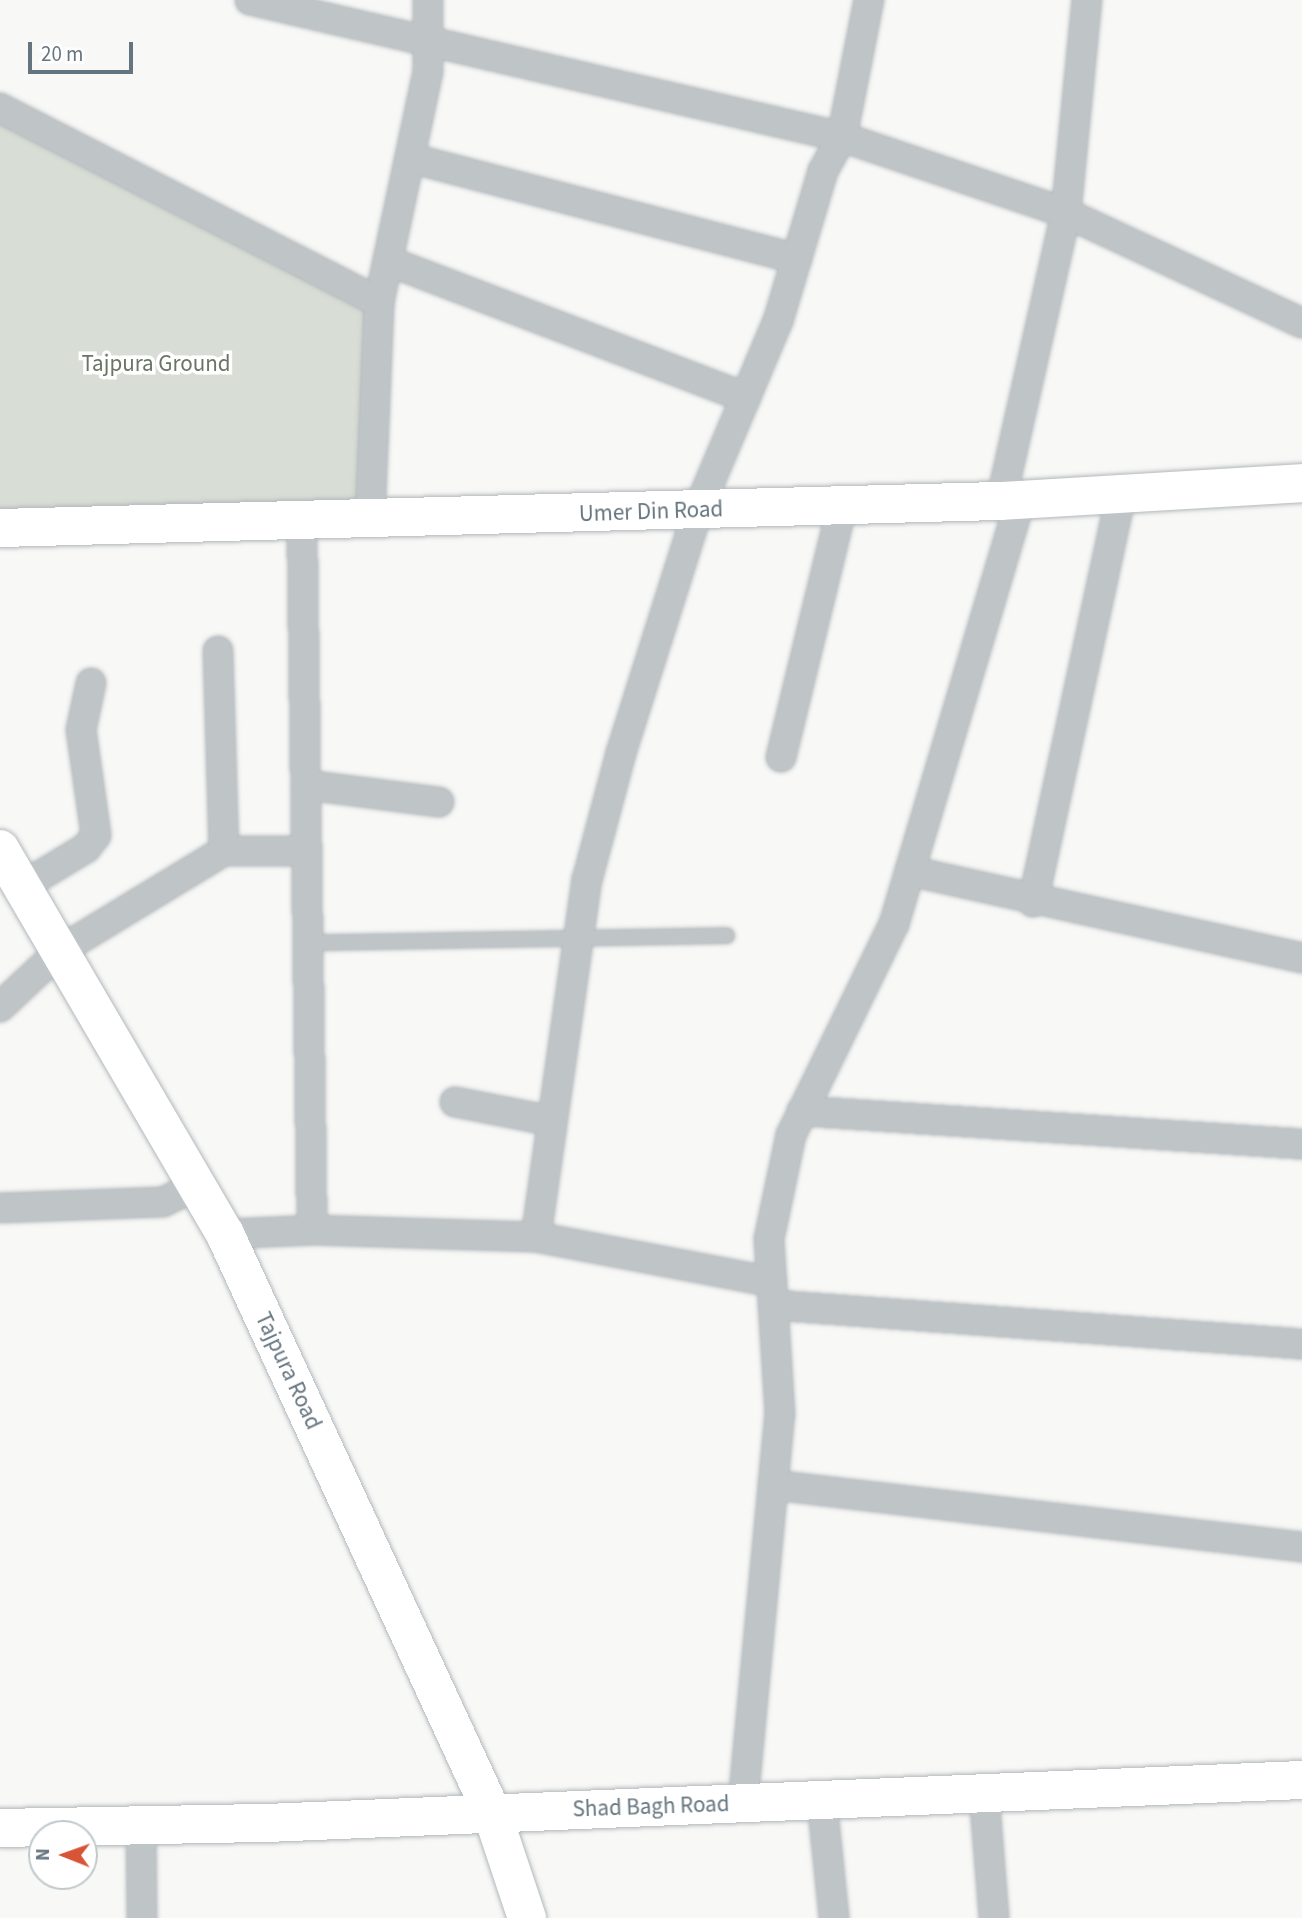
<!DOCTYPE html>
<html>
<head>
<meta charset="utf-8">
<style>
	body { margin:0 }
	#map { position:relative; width:1302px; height:1918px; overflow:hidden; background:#f8f8f6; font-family:"Source Sans 3",sans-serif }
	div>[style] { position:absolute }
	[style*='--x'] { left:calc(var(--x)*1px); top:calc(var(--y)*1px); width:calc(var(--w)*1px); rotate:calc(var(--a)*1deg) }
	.green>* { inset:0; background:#d8ddd5 }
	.roads { filter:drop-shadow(0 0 2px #b2b8bc) drop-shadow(0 0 2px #b2b8bc) }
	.lane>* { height:14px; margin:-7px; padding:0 7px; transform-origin:7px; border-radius:7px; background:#bfc4c7 }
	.street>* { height:28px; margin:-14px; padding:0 14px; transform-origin:14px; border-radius:14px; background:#bfc4c7 }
	.secondary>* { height:38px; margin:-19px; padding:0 19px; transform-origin:19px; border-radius:19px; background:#fff }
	span { translate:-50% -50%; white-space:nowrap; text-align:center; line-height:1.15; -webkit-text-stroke:7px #fff; paint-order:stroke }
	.park-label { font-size:23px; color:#687764 }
	.street-label { font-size:23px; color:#65757f }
	.north { position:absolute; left:28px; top:1820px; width:70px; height:70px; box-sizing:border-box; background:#fff; border:2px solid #c1c8cc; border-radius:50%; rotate:271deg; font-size:19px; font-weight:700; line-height:28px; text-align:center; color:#65757f }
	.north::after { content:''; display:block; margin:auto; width:24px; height:32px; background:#d75536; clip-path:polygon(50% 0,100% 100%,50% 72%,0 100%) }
	.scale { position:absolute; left:28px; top:42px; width:105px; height:32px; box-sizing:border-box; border:4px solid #65757f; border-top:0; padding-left:9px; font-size:21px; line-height:24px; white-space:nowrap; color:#65757f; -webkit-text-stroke:5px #fff; paint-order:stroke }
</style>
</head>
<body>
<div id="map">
	<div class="green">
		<i style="clip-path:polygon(0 108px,379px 302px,370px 521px,0 521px)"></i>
	</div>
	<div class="roads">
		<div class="lane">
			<i style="--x:308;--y:943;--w:419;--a:-1"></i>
		</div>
		<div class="street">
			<i style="--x:250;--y:0;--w:608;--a:13.03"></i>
			<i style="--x:842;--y:137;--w:237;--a:18.7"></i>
			<i style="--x:1066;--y:213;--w:260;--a:25"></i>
			<i style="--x:0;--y:108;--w:426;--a:27.1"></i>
			<i style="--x:410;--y:158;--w:400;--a:14.6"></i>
			<i style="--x:388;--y:261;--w:383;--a:20.9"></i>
			<i style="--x:1001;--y:501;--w:295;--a:-77.3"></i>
			<i style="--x:1066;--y:213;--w:214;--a:-84.4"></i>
			<i style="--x:370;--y:521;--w:219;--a:-87.6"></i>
			<i style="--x:379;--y:302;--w:235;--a:-78"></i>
			<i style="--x:428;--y:72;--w:72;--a:-90"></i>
			<i style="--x:302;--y:523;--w:707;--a:89.19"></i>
			<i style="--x:312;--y:1230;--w:224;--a:1.8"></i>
			<i style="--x:536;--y:1237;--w:240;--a:10.8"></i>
			<i style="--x:218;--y:651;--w:200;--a:88.3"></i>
			<i style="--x:781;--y:757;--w:258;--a:-76.3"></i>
			<i style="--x:306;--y:785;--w:134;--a:7.3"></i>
			<i style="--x:910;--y:871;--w:402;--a:12.5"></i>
			<i style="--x:23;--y:886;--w:74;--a:-31.1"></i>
			<i style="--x:86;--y:848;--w:16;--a:-52"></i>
			<i style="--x:96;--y:835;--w:106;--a:-98.1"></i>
			<i style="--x:81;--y:730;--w:48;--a:-78"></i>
			<i style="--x:1033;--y:902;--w:417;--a:-77.8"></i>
			<i style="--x:0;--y:1007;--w:83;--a:-43.1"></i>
			<i style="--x:61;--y:950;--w:191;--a:-31.3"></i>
			<i style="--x:224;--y:851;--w:83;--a:0"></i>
			<i style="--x:455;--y:1102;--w:99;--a:11.1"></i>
			<i style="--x:802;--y:1111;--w:501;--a:3.78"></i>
			<i style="--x:0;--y:1208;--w:163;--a:-2.1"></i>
			<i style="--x:163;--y:1202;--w:39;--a:-26"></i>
			<i style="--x:225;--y:1234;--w:87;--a:-2.6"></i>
			<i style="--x:536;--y:1237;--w:361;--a:-81.9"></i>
			<i style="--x:587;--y:880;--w:131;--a:-75"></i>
			<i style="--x:621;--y:753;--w:255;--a:-72.4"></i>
			<i style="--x:698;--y:510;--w:205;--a:-67.1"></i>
			<i style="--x:778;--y:321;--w:157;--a:-73.3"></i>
			<i style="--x:823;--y:171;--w:39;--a:-61"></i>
			<i style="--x:842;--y:137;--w:140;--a:-78.9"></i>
			<i style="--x:773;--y:1305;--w:530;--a:4.22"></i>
			<i style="--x:773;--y:1485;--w:533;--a:6.68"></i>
			<i style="--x:984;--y:1793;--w:125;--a:85.4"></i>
			<i style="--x:822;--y:1801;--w:118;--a:84.1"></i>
			<i style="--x:743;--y:1803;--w:391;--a:-84.6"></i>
			<i style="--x:780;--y:1414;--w:175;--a:-93.6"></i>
			<i style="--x:769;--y:1239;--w:106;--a:-78.1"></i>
			<i style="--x:791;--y:1135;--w:235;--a:-64"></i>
			<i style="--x:894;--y:924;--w:442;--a:-73.4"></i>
			<i style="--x:141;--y:1825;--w:93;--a:89.4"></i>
		</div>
		<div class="secondary">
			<i style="--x:0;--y:528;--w:1001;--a:-1.55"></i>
			<i style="--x:1001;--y:501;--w:302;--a:-3.4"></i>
			<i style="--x:0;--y:849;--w:446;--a:59.7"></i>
			<i style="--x:225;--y:1234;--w:638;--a:65.24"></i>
			<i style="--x:492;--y:1813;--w:111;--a:71.6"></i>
			<i style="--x:0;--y:1828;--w:267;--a:-1.1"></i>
			<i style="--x:267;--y:1823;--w:1036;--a:-2.38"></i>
		</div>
	</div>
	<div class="park-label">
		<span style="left:156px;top:364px">Tajpura Ground</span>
	</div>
	<div class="street-label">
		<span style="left:651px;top:512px;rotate:-2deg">Umer Din Road</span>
		<span style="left:288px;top:1371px;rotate:65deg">Tajpura Road</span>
		<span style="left:651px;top:1807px;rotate:-2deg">Shad Bagh Road</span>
	</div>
	<div class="north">N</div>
	<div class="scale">20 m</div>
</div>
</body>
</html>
